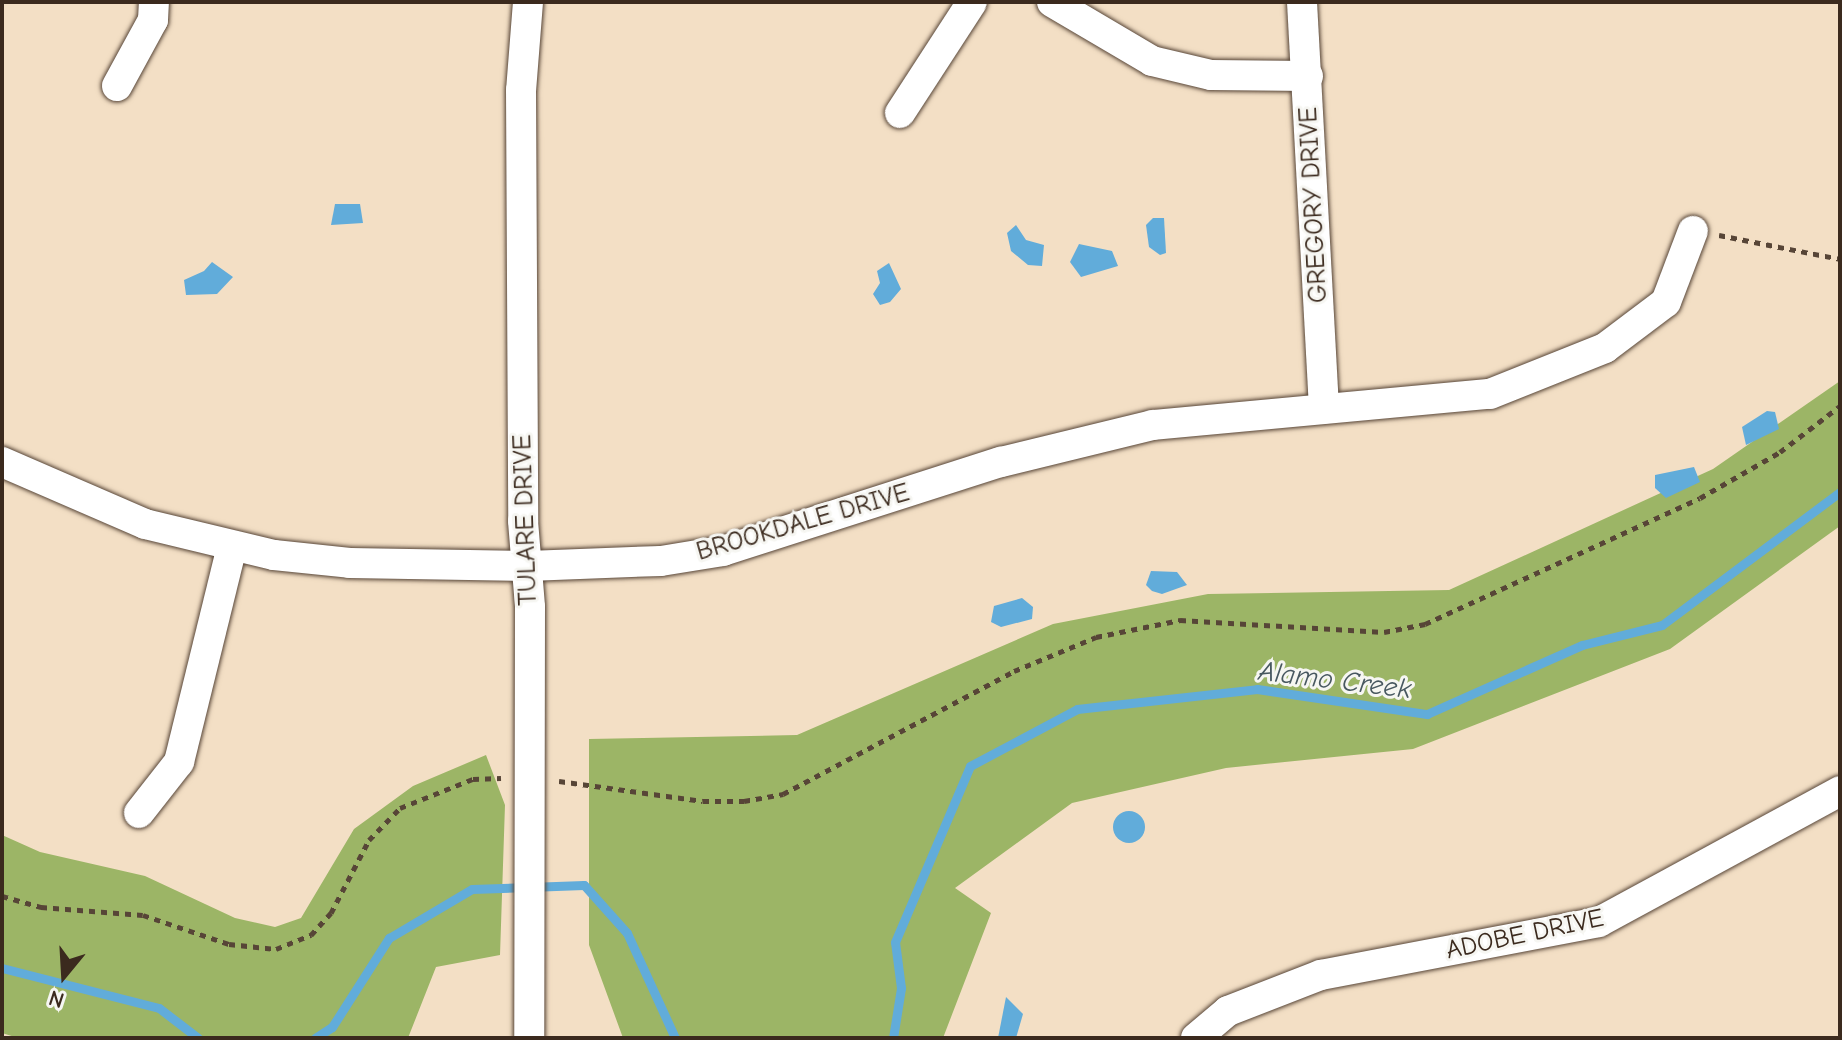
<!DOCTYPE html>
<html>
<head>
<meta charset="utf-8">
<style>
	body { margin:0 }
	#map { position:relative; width:1842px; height:1040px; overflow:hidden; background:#f3dfc5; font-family:"Comic Neue",sans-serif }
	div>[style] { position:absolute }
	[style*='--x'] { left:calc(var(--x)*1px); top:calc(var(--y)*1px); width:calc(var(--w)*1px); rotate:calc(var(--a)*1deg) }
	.forest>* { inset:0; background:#9cb566 }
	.water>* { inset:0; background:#61acda }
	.round { border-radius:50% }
	.stream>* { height:9px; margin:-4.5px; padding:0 4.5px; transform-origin:4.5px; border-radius:4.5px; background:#61acda }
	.path>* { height:5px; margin-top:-2.5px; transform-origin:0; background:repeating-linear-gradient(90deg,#574537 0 6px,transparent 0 12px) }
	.roads { filter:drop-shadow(0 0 2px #574537) drop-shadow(0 0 2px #574537) }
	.minor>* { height:30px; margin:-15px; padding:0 15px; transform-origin:15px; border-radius:15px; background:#fff }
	span { translate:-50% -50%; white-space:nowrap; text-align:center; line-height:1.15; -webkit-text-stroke:6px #f6f6f2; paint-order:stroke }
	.street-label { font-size:26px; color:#3b2a1e }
	.water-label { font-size:28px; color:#485860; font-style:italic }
	.frame { position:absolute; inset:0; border:4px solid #3b2a1e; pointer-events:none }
	.north { position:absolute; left:24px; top:936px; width:80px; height:80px; -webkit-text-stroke:6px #f6f6f2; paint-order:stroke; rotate:198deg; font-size:22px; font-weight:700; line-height:32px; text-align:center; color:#3b2a1e }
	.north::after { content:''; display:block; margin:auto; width:28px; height:36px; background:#3b2a1e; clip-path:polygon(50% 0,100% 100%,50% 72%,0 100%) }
</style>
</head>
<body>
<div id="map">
	<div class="forest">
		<i style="clip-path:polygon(1840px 381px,1840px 526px,1670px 649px,1413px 749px,1226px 768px,1072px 803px,955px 888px,991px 913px,943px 1038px,623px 1038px,589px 945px,589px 739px,797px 735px,1053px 624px,1208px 594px,1449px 590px,1713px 469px)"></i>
		<i style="clip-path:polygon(486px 755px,505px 805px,500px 955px,436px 967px,408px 1038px,18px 1038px,2px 1033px,2px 835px,40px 852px,145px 876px,235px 918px,275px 927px,301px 918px,354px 829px,413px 786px)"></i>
	</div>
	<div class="water">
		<i style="clip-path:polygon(335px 204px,360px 204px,363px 223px,331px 225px)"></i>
		<i style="clip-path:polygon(1153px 218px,1164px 218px,1166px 253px,1160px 255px,1149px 247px,1146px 225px)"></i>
		<i style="clip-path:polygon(1016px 225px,1026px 240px,1044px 245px,1042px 266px,1028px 265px,1011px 251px,1007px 233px)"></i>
		<i style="clip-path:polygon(1079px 244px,1112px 251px,1118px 266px,1081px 277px,1070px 262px)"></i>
		<i style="clip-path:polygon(212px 262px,233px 277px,217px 294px,186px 295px,184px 280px,204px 271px)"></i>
		<i style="clip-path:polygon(889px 263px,901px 289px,890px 302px,880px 305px,873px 294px,880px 283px,877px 271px)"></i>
		<i style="clip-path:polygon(1767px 411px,1775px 412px,1779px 429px,1746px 445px,1742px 427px)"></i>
		<i style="clip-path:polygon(1694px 467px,1700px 482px,1666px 498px,1655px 488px,1655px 475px)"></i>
		<i style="clip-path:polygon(1151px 571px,1177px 572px,1187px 585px,1162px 594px,1152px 591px,1146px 585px)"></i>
		<i style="clip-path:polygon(1022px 598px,1033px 607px,1032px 619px,1001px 627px,991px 622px,994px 606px)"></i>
		<i class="round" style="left:1113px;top:811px;width:32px;height:32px"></i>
		<i style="clip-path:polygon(1006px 997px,1023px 1014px,1016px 1038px,998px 1038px)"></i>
	</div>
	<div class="stream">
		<i style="--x:2;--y:968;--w:162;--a:14.3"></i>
		<i style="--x:159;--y:1008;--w:49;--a:37.6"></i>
		<i style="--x:315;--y:1038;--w:20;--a:-33"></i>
		<i style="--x:332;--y:1027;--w:106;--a:-57.4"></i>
		<i style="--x:389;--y:938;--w:96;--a:-30.6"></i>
		<i style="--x:472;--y:889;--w:112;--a:-2"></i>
		<i style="--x:584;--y:885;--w:64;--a:48.1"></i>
		<i style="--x:627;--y:933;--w:115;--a:65.4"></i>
		<i style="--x:893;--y:1038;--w:51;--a:-80.9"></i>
		<i style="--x:901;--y:988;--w:46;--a:-97.4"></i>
		<i style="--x:895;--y:942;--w:191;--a:-66.9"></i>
		<i style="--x:970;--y:766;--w:121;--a:-28"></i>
		<i style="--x:1077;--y:709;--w:181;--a:-6.3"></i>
		<i style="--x:1257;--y:689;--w:172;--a:8.4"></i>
		<i style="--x:1427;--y:714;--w:170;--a:-24"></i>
		<i style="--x:1582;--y:645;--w:82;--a:-14"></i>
		<i style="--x:1662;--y:625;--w:222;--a:-36.8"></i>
	</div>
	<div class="path">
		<i style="--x:1719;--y:235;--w:123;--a:11.2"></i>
		<i style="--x:559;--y:781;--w:145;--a:7.9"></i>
		<i style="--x:703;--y:801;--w:41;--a:0"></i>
		<i style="--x:744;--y:801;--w:40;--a:-10"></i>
		<i style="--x:783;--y:794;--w:262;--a:-28"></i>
		<i style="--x:1014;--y:671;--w:89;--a:-22.5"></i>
		<i style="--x:1096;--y:637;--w:86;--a:-11.4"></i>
		<i style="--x:1180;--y:620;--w:204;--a:3.4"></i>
		<i style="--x:1384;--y:632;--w:42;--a:-11"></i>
		<i style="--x:1425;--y:624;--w:302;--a:-24.6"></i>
		<i style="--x:1700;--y:498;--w:92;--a:-29.9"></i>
		<i style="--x:1780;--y:452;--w:76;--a:-37.5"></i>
		<i style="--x:2;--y:896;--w:41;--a:15.8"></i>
		<i style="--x:41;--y:907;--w:102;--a:4.5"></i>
		<i style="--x:143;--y:915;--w:91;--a:18.6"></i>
		<i style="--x:229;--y:944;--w:47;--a:6.1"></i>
		<i style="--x:276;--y:949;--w:38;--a:-22"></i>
		<i style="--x:311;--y:935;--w:30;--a:-48"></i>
		<i style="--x:331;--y:913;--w:82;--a:-62.5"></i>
		<i style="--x:369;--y:840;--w:45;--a:-45.9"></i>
		<i style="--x:400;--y:808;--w:79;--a:-21.7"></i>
		<i style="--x:473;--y:779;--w:28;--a:-2"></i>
	</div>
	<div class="roads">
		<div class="minor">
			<i style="--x:528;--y:2;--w:88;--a:94.5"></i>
			<i style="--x:521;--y:90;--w:431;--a:89.7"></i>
			<i style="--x:523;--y:521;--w:86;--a:85.3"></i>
			<i style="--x:530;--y:607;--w:431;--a:90.1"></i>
			<i style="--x:1052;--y:2;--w:116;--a:30.5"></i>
			<i style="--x:1152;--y:61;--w:61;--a:13.3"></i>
			<i style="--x:1211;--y:75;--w:97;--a:0.6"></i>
			<i style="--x:1302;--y:2;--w:407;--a:86.9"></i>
			<i style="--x:117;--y:86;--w:75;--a:-61.4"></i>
			<i style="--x:153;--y:20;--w:18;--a:-87"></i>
			<i style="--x:900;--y:113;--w:132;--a:-57"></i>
			<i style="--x:2;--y:462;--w:156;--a:23.4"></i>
			<i style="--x:145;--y:524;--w:133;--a:13.5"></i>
			<i style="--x:274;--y:555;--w:76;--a:6"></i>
			<i style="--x:350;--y:563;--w:178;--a:1"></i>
			<i style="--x:528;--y:566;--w:133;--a:-2.2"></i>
			<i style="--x:661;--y:561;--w:63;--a:-9.2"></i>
			<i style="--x:723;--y:551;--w:292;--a:-17.8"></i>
			<i style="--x:1001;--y:462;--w:156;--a:-13.7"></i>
			<i style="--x:1153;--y:425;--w:338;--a:-5.3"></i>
			<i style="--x:1490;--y:394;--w:124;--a:-21.8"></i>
			<i style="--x:1605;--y:348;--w:76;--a:-37"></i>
			<i style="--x:1666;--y:302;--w:76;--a:-69.2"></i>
			<i style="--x:139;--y:813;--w:65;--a:-51.9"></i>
			<i style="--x:179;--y:762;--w:221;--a:-76.2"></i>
			<i style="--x:1196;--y:1038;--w:42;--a:-40.2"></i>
			<i style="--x:1228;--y:1011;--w:100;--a:-21.2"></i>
			<i style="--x:1321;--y:975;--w:283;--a:-10.8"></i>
			<i style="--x:1599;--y:922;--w:274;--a:-28.5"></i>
		</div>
	</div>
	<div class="street-label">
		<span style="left:1314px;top:205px;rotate:-93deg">GREGORY DRIVE</span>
		<span style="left:526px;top:520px;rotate:-92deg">TULARE DRIVE</span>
		<span style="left:803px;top:523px;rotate:-16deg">BROOKDALE DRIVE</span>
		<span style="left:1525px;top:935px;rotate:-12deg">ADOBE DRIVE</span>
	</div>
	<div class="water-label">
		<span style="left:1335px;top:680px;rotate:7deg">Alamo Creek</span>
	</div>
	<div class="frame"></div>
	<div class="north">N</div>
</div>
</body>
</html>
